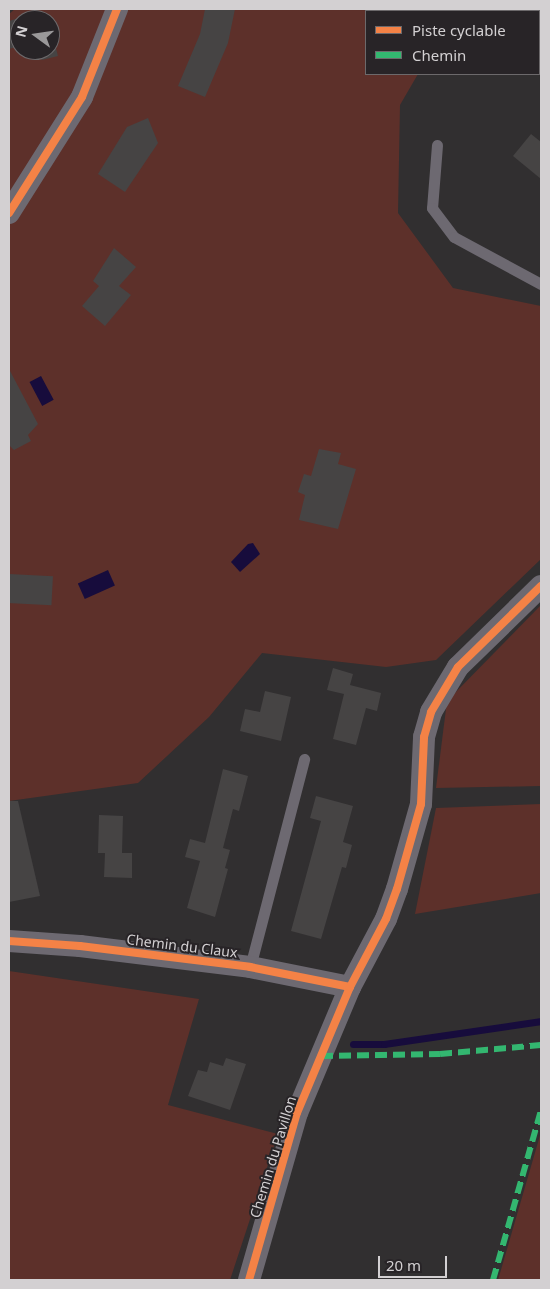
<!DOCTYPE html>
<html>
<head>
<meta charset="utf-8">
<style>
	body { margin:0 }
	#map { position:relative; width:550px; height:1289px; overflow:hidden; background:#312f30; font-family:"Noto Sans",sans-serif }
	div>[style] { position:absolute }
	[style*='--x'] { left:calc(var(--x)*1px); top:calc(var(--y)*1px); width:calc(var(--w)*1px); rotate:calc(var(--a)*1deg) }
	.green>* { inset:0; background:#5d302a }
	.water>* { inset:0; background:#170c3c; transform-origin:0 0 }
	.stream>* { height:7px; margin:-3.5px; padding:0 3.5px; transform-origin:3.5px; border-radius:3.5px; background:#170c3c }
	.building>* { inset:0; background:#464444; transform-origin:0 0 }
	.service>* { height:11px; margin:-5.5px; padding:0 5.5px; transform-origin:5.5px; border-radius:5.5px; background:#6d6971 }
	.minor>* { height:22px; margin:-11px; padding:0 11px; transform-origin:11px; border-radius:11px; background:#6d6971 }
	.quiet>* { height:6px; margin-top:-3px; transform-origin:0; background:repeating-linear-gradient(90deg,#33b770 0 12px,transparent 0 18px) }
	.cycleway>* { height:8px; margin:-4px; padding:0 4px; transform-origin:4px; border-radius:4px; background:#f48246 }
	span { translate:-50% -50%; white-space:nowrap; text-align:center; line-height:1.15; -webkit-text-stroke:4px #282427; paint-order:stroke }
	.street-label { font-size:14px; color:#d3d0d2 }
	.frame { position:absolute; inset:0; border:10px solid #d3d0d2; pointer-events:none }
	.legend { position:absolute; left:365px; top:10px; width:175px; height:65px; box-sizing:border-box; background:#282427; border:1px solid #6c696b; margin:0; padding:6px 9px; list-style:none; font-size:15px; color:#d3d0d2 }
	.legend li { display:flex; align-items:center; gap:10px; height:25px }
	.legend b { width:25px; border:1px solid #6c696b }
	.north { position:absolute; left:10px; top:10px; width:50px; height:50px; box-sizing:border-box; background:#282427; border:1px solid #6c696b; border-radius:50%; rotate:284deg; font-size:14px; font-weight:700; line-height:20px; text-align:center; color:#d3d0d2 }
	.north::after { content:''; display:block; margin:auto; width:18px; height:22px; background:#9a9899; clip-path:polygon(50% 0,100% 100%,50% 72%,0 100%) }
	.scale { position:absolute; left:378px; top:1256px; width:69px; height:22px; box-sizing:border-box; border:2px solid #d3d0d2; border-top:0; padding-left:6px; font-size:15px; line-height:18px; white-space:nowrap; color:#d3d0d2; -webkit-text-stroke:4px #282427; paint-order:stroke }
</style>
</head>
<body>
<div id="map">
	<div class="green">
		<i style="clip-path:polygon(evenodd,15px 9px,457px 9px,366px 11px,366px 74px,418px 74px,400px 105px,398px 213px,453px 288px,541px 306px,541px 559px,436px 660px,386px 667px,262px 653px,209px 717px,138px 783px,9px 801px,9px 14px,15px 9px,20px 20px,50px 20px,50px 50px,20px 50px,20px 20px)"></i>
		<i style="clip-path:polygon(541px 605px,541px 786px,436px 788px,447px 701px)"></i>
		<i style="clip-path:polygon(541px 804px,541px 893px,415px 914px,436px 808px)"></i>
		<i style="clip-path:polygon(9px 971px,199px 999px,168px 1105px,278px 1134px,230px 1280px,9px 1280px)"></i>
		<i style="clip-path:polygon(541px 1132px,541px 1280px,498px 1280px)"></i>
	</div>
	<div class="water">
		<i style="left:41px;top:376px;width:27px;height:13px;rotate:62deg"></i>
		<i style="clip-path:polygon(253px 543px,260px 554px,240px 572px,231px 562px,248px 544px)"></i>
		<i style="left:108px;top:570px;width:17px;height:33px;rotate:66deg"></i>
	</div>
	<div class="stream">
		<i style="--x:353;--y:1044;--w:31;--a:0"></i>
		<i style="--x:384;--y:1044;--w:159;--a:-8.3"></i>
	</div>
	<div class="building">
		<i style="clip-path:polygon(205px 9px,235px 9px,228px 43px,205px 97px,178px 86px,200px 34px)"></i>
		<i style="clip-path:polygon(39px 12px,41px 20px,20px 20px,20px 46px,9px 49px,9px 21px)"></i>
		<i style="clip-path:polygon(53px 37px,58px 56px,42px 60px,39px 50px,50px 50px,50px 38px)"></i>
		<i style="clip-path:polygon(148px 118px,158px 143px,125px 192px,98px 174px,127px 127px)"></i>
		<i style="clip-path:polygon(531px 134px,541px 142px,541px 179px,513px 156px)"></i>
		<i style="clip-path:polygon(114px 248px,136px 267px,119px 286px,131px 295px,105px 326px,82px 306px,99px 286px,93px 281px)"></i>
		<i style="clip-path:polygon(9px 369px,38px 424px,28px 435px,31px 441px,14px 450px,9px 445px)"></i>
		<i style="clip-path:polygon(319px 449px,341px 453px,338px 464px,356px 469px,338px 529px,299px 520px,305px 495px,298px 492px,304px 474px,311px 476px)"></i>
		<i style="left:9px;top:574px;width:44px;height:29px;rotate:3deg"></i>
		<i style="clip-path:polygon(333px 668px,353px 674px,350px 685px,381px 693px,377px 711px,366px 708px,356px 745px,333px 739px,344px 694px,327px 690px)"></i>
		<i style="clip-path:polygon(265px 691px,291px 697px,281px 741px,240px 731px,245px 709px,260px 712px)"></i>
		<i style="clip-path:polygon(223px 769px,248px 776px,239px 811px,233px 809px,223px 848px,230px 850px,225px 868px,228px 869px,215px 917px,187px 908px,200px 861px,185px 857px,190px 839px,205px 843px)"></i>
		<i style="clip-path:polygon(316px 796px,353px 806px,343px 842px,352px 845px,346px 868px,342px 867px,321px 939px,291px 931px,321px 821px,310px 818px)"></i>
		<i style="clip-path:polygon(9px 801px,18px 801px,40px 896px,9px 902px)"></i>
		<i style="clip-path:polygon(99px 815px,123px 816px,122px 853px,132px 853px,132px 878px,104px 877px,105px 853px,98px 853px)"></i>
		<i style="clip-path:polygon(226px 1058px,246px 1064px,230px 1110px,188px 1096px,198px 1070px,207px 1072px,210px 1062px,223px 1066px)"></i>
	</div>
	<div class="service">
		<i style="--x:437;--y:145;--w:63;--a:94.5"></i>
		<i style="--x:432;--y:208;--w:36;--a:53"></i>
		<i style="--x:454;--y:237;--w:99;--a:28.4"></i>
		<i style="--x:250;--y:967;--w:215;--a:-75.4"></i>
	</div>
	<div class="minor">
		<i style="--x:9;--y:213;--w:137;--a:-57.8"></i>
		<i style="--x:82;--y:97;--w:95;--a:-68.3"></i>
		<i style="--x:9;--y:941;--w:71;--a:4"></i>
		<i style="--x:80;--y:946;--w:171;--a:7"></i>
		<i style="--x:250;--y:967;--w:102;--a:11.3"></i>
		<i style="--x:249;--y:1280;--w:174;--a:-74"></i>
		<i style="--x:297;--y:1113;--w:137;--a:-67.2"></i>
		<i style="--x:350;--y:987;--w:77;--a:-62.1"></i>
		<i style="--x:386;--y:919;--w:32;--a:-70"></i>
		<i style="--x:397;--y:889;--w:88;--a:-74.2"></i>
		<i style="--x:421;--y:804;--w:67;--a:-87.4"></i>
		<i style="--x:424;--y:737;--w:26;--a:-74"></i>
		<i style="--x:431;--y:712;--w:52;--a:-59"></i>
		<i style="--x:458;--y:667;--w:116;--a:-44.3"></i>
	</div>
	<div class="quiet">
		<i style="--x:321;--y:1056;--w:119;--a:-1"></i>
		<i style="--x:440;--y:1054;--w:101;--a:-5.1"></i>
		<i style="--x:493;--y:1280;--w:177;--a:-74.2"></i>
	</div>
	<div class="cycleway">
		<i style="--x:9;--y:213;--w:137;--a:-57.8"></i>
		<i style="--x:82;--y:97;--w:95;--a:-68.3"></i>
		<i style="--x:9;--y:941;--w:71;--a:4"></i>
		<i style="--x:80;--y:946;--w:171;--a:7"></i>
		<i style="--x:250;--y:967;--w:102;--a:11.3"></i>
		<i style="--x:249;--y:1280;--w:174;--a:-74"></i>
		<i style="--x:297;--y:1113;--w:137;--a:-67.2"></i>
		<i style="--x:350;--y:987;--w:77;--a:-62.1"></i>
		<i style="--x:386;--y:919;--w:32;--a:-70"></i>
		<i style="--x:397;--y:889;--w:88;--a:-74.2"></i>
		<i style="--x:421;--y:804;--w:67;--a:-87.4"></i>
		<i style="--x:424;--y:737;--w:26;--a:-74"></i>
		<i style="--x:431;--y:712;--w:52;--a:-59"></i>
		<i style="--x:458;--y:667;--w:116;--a:-44.3"></i>
	</div>
	<div class="street-label">
		<span style="left:182px;top:946px;rotate:7deg">Chemin du Claux</span>
		<span style="left:273px;top:1157px;rotate:-73deg">Chemin du Pavillon</span>
	</div>
	<div class="frame"></div>
	<ul class="legend">
	<li><b style="height:6px;background:#f48246"></b>Piste cyclable</li>
	<li><b style="height:6px;background:#33b770"></b>Chemin</li>
	</ul>
	<div class="north">N</div>
	<div class="scale">20 m</div>
</div>
</body>
</html>
